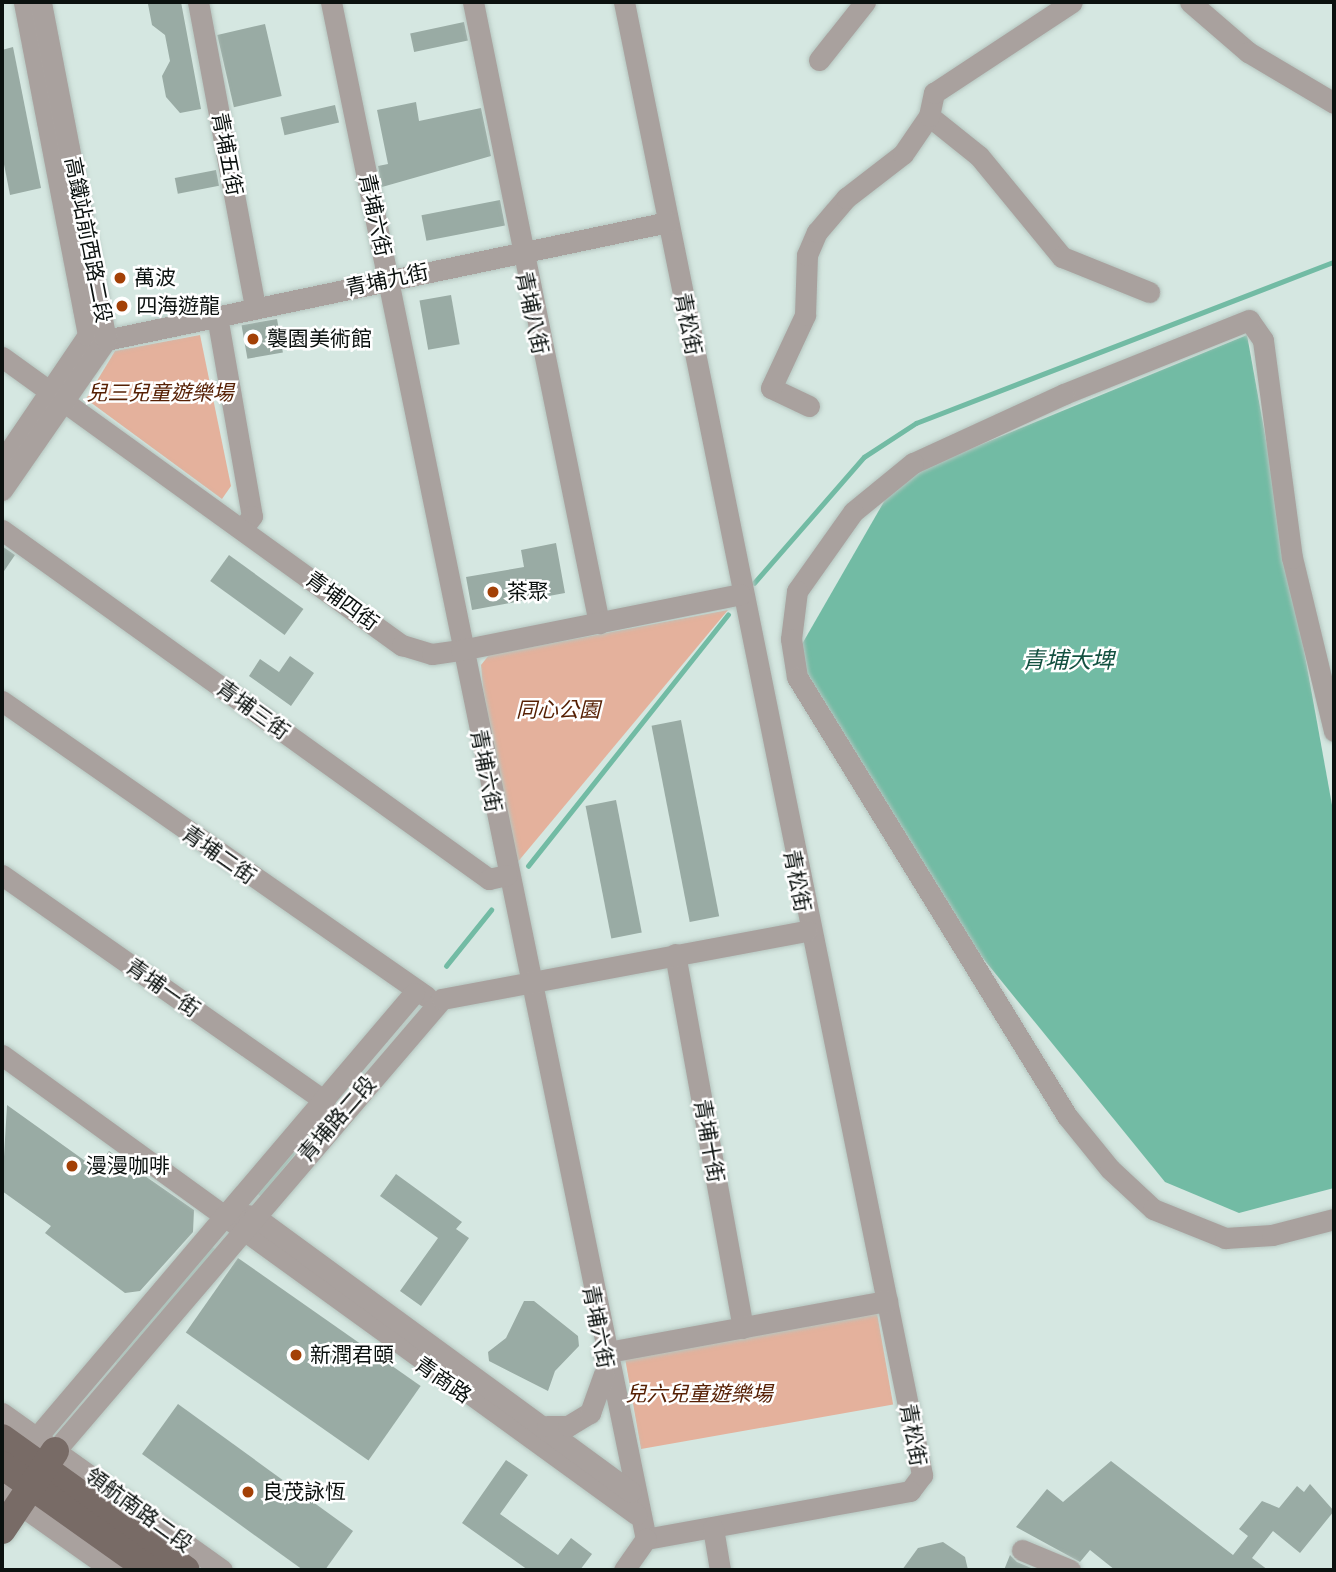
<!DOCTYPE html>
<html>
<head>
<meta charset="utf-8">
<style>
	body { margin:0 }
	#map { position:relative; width:1336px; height:1572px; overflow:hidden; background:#d5e7e1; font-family:Lora,"Noto Sans TC",serif }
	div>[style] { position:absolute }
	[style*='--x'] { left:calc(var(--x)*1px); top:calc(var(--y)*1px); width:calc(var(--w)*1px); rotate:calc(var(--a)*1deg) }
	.green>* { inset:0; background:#e4b19c; transform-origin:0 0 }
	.water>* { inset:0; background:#72bba4 }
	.stream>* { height:4.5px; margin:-2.25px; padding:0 2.25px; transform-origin:2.25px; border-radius:2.25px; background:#72bba4 }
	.building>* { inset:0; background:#99aba4; transform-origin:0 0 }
	.roads { filter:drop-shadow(0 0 2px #b5c5bf) drop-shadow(0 0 2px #b5c5bf) }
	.minor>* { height:21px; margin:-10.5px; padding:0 10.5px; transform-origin:10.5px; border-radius:10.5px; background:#a9a19e }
	.major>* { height:28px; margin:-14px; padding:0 14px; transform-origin:14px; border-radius:14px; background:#786b66 }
	.dots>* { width:19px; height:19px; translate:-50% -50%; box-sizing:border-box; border:4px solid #fff; border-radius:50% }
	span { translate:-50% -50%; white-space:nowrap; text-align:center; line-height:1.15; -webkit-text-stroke:5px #fff; paint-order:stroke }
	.street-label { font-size:21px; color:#0b110f }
	.poi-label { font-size:21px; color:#0b110f }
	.left { translate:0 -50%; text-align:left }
	.park-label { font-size:21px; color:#562004; font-style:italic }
	.water-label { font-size:23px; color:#145141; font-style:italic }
	.frame { position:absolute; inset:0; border:4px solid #0b110f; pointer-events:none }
</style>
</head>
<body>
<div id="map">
	<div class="green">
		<i style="clip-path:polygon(200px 335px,231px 486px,222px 499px,86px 399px,115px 351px)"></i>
		<i style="clip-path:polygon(728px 610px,516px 864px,483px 688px,481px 665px,489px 655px)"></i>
		<i style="left:877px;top:1313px;width:93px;height:256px;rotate:80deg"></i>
	</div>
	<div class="water">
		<i style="clip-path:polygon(1247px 335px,1334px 816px,1334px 1188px,1239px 1213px,1165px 1182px,977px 951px,794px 658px,897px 479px)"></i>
	</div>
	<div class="stream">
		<i style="--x:754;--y:583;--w:167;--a:-48.9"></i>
		<i style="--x:864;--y:457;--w:62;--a:-33.2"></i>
		<i style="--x:916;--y:423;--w:448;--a:-21.1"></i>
		<i style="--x:528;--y:866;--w:321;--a:-51.5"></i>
		<i style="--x:446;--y:966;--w:72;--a:-51.2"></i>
		<i style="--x:260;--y:1193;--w:50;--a:-51.5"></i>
		<i style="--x:118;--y:1362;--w:146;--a:-50"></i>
	</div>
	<div class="building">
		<i style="clip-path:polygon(153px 2px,181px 2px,201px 109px,180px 113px,166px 97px,162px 76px,170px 61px,165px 35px,152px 25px,148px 4px)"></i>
		<i style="left:464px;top:22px;width:19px;height:55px;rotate:78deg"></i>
		<i style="left:265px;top:24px;width:74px;height:49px;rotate:77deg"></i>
		<i style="clip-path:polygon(13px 47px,41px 188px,10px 195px,2px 154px,2px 50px)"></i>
		<i style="clip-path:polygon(416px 102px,419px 121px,481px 108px,491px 156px,382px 187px,378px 166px,388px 164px,377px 110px)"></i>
		<i style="left:335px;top:105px;width:18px;height:56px;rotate:77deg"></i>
		<i style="left:216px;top:170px;width:16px;height:42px;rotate:79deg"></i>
		<i style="left:500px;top:200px;width:26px;height:80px;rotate:79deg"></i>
		<i style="left:451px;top:295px;width:50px;height:32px;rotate:80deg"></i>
		<i style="left:277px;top:319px;width:34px;height:36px;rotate:80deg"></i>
		<i style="clip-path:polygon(556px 543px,565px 593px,472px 610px,466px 577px,524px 567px,521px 550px)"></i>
		<i style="clip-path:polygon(2px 546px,15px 555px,2px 574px)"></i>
		<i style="left:229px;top:555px;width:92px;height:32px;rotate:36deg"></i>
		<i style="clip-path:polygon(290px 656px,314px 673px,291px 706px,249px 676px,260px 659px,279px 672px)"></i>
		<i style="left:681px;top:720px;width:200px;height:30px;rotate:79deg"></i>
		<i style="left:616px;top:800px;width:135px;height:31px;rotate:79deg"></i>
		<i style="clip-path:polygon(7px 1105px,95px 1168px,109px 1151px,194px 1210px,193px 1232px,140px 1291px,125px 1293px,45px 1233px,51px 1226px,2px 1191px)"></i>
		<i style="clip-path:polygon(396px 1174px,462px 1222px,456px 1229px,469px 1238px,421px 1306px,400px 1291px,438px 1238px,380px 1196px)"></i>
		<i style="left:238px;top:1258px;width:223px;height:91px;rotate:35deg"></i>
		<i style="clip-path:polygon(524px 1301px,534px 1301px,578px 1336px,579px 1346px,555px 1371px,548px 1391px,489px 1361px,488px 1352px,506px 1338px)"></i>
		<i style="clip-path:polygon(178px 1404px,353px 1531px,325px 1570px,303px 1570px,142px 1454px)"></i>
		<i style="clip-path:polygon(506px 1460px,528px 1475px,500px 1514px,558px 1555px,571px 1538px,592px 1554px,580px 1570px,528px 1570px,462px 1523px)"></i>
		<i style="clip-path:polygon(1111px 1461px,1233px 1555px,1248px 1536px,1239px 1529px,1262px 1501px,1279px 1508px,1297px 1486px,1304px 1492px,1310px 1484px,1334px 1511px,1300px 1553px,1273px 1531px,1252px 1558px,1268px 1570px,1115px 1570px,1090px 1550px,1080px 1562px,1016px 1527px,1047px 1489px,1063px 1502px)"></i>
		<i style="clip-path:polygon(943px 1542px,965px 1557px,968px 1570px,902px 1570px,918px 1548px)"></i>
		<i style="clip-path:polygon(1010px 1555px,1017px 1562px,1036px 1570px,1004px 1570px)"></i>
	</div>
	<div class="roads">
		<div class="minor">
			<i style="--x:198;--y:2;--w:310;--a:79.4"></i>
			<i style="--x:331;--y:2;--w:1569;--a:78.42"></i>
			<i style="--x:473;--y:2;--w:634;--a:78.53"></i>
			<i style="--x:624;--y:2;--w:1503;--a:78.56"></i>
			<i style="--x:922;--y:1475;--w:20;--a:127"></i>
			<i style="--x:910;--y:1491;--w:268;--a:169.7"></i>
			<i style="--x:1190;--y:2;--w:77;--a:40.8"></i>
			<i style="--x:1248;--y:52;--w:100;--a:30.7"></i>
			<i style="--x:819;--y:60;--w:74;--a:-51.6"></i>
			<i style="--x:929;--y:116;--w:64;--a:38.7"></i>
			<i style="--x:979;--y:156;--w:131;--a:50.6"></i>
			<i style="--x:1062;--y:257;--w:94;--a:21.9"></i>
			<i style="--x:217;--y:316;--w:203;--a:80.1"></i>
			<i style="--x:252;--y:516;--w:15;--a:127"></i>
			<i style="--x:106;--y:340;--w:574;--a:-11.86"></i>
			<i style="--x:2;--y:357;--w:493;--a:35.8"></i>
			<i style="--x:402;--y:645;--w:31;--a:17"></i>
			<i style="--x:432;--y:654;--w:29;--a:-8"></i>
			<i style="--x:461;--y:650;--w:285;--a:-11.3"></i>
			<i style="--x:809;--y:406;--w:42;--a:-154.7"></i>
			<i style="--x:771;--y:388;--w:81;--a:-65"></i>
			<i style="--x:805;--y:315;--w:60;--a:-88.1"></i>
			<i style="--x:807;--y:255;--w:25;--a:-67"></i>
			<i style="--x:817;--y:232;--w:45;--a:-49.5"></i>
			<i style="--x:846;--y:198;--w:72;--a:-37.7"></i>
			<i style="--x:903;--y:154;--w:46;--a:-55.6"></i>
			<i style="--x:929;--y:116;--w:24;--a:-78"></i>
			<i style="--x:934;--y:93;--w:165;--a:-33.4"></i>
			<i style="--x:2;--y:462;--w:153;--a:-55.9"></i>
			<i style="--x:88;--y:335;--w:339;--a:-100.9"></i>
			<i style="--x:2;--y:490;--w:183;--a:-55.3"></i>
			<i style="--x:106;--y:340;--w:344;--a:-100.9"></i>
			<i style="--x:2;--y:530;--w:599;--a:35.63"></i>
			<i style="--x:489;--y:879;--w:18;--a:-13"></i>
			<i style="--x:2;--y:701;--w:517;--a:34.83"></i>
			<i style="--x:1334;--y:731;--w:178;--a:-103.6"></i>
			<i style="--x:1292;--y:558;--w:220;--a:-97.6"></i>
			<i style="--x:1263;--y:340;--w:24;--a:-125"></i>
			<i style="--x:1249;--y:320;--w:199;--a:158.2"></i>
			<i style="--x:1064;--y:394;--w:166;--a:155.4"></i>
			<i style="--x:913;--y:463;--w:77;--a:140.8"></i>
			<i style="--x:853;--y:512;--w:97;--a:125.3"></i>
			<i style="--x:797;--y:591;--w:48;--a:97.1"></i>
			<i style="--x:791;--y:639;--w:38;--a:81"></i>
			<i style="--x:797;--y:677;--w:515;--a:58.41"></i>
			<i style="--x:1067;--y:1116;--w:68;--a:50.9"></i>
			<i style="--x:1110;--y:1169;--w:59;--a:42.9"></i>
			<i style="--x:1153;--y:1209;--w:78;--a:21.9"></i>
			<i style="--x:1225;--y:1238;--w:47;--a:-3.7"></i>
			<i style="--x:1272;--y:1235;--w:64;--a:-14.5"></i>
			<i style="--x:2;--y:875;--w:394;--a:35"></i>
			<i style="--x:675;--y:954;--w:380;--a:79.7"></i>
			<i style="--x:2;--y:1055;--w:783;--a:35.9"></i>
			<i style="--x:241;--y:1214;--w:13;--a:9"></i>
			<i style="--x:254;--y:1216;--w:467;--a:36.2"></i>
			<i style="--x:603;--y:1353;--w:289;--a:-10.4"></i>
			<i style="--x:2;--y:1413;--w:270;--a:35.5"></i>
			<i style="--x:547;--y:1426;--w:21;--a:0"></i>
			<i style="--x:568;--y:1426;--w:26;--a:-31"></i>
			<i style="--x:590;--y:1413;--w:41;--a:-70.3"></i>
			<i style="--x:36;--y:1438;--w:584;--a:-49.65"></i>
			<i style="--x:55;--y:1451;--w:595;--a:-49.43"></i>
			<i style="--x:442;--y:999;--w:371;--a:-10.6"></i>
			<i style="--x:2;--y:1492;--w:135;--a:35.3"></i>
			<i style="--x:713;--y:1528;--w:43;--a:80.5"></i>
			<i style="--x:1022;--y:1550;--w:52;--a:22.6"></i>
			<i style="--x:624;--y:1570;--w:38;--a:-55"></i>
		</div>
		<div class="major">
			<i style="--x:2;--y:1438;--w:226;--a:35.7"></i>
			<i style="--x:2;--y:1465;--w:181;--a:35.4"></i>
			<i style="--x:2;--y:1530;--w:95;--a:-56.1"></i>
		</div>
	</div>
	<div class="dots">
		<i style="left:120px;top:278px;background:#a34006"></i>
		<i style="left:122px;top:306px;background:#a34006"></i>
		<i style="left:253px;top:339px;background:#a34006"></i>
		<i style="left:493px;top:592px;background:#a34006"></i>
		<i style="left:72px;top:1166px;background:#a34006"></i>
		<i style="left:296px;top:1355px;background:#a34006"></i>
		<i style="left:248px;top:1492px;background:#a34006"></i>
	</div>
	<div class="street-label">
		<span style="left:227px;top:154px;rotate:79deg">青埔五街</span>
		<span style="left:375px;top:215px;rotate:78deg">青埔六街</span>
		<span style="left:88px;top:240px;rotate:79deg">高鐵站前西路二段</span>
		<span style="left:387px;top:280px;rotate:-12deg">青埔九街</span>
		<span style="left:532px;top:313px;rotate:78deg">青埔八街</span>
		<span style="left:688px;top:324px;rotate:79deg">青松街</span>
		<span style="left:342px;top:601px;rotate:36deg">青埔四街</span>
		<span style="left:253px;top:710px;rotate:36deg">青埔三街</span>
		<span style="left:486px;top:771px;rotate:79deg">青埔六街</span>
		<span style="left:219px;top:855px;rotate:35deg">青埔二街</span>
		<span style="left:797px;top:881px;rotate:79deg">青松街</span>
		<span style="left:163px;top:988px;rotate:35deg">青埔一街</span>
		<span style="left:337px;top:1119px;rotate:-49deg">青埔路二段</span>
		<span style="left:709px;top:1141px;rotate:80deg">青埔十街</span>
		<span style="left:598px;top:1327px;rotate:79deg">青埔六街</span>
		<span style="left:443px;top:1380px;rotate:35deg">青商路</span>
		<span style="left:913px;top:1435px;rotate:80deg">青松街</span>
		<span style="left:139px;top:1510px;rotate:36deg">領航南路二段</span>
	</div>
	<div class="poi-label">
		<span class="left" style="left:134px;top:278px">萬波</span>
		<span class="left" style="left:136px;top:306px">四海遊龍</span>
		<span class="left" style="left:267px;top:339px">襲園美術館</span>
		<span class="left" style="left:507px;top:592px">茶聚</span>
		<span class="left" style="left:86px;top:1166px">漫漫咖啡</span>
		<span class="left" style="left:310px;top:1355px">新潤君頤</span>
		<span class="left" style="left:262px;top:1492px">良茂詠恆</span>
	</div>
	<div class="park-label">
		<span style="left:160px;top:393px">兒三兒童遊樂場</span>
		<span style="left:558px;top:710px">同心公園</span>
		<span style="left:699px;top:1394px">兒六兒童遊樂場</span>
	</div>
	<div class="water-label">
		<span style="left:1068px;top:660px">青埔大埤</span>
	</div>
	<div class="frame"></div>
</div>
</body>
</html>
